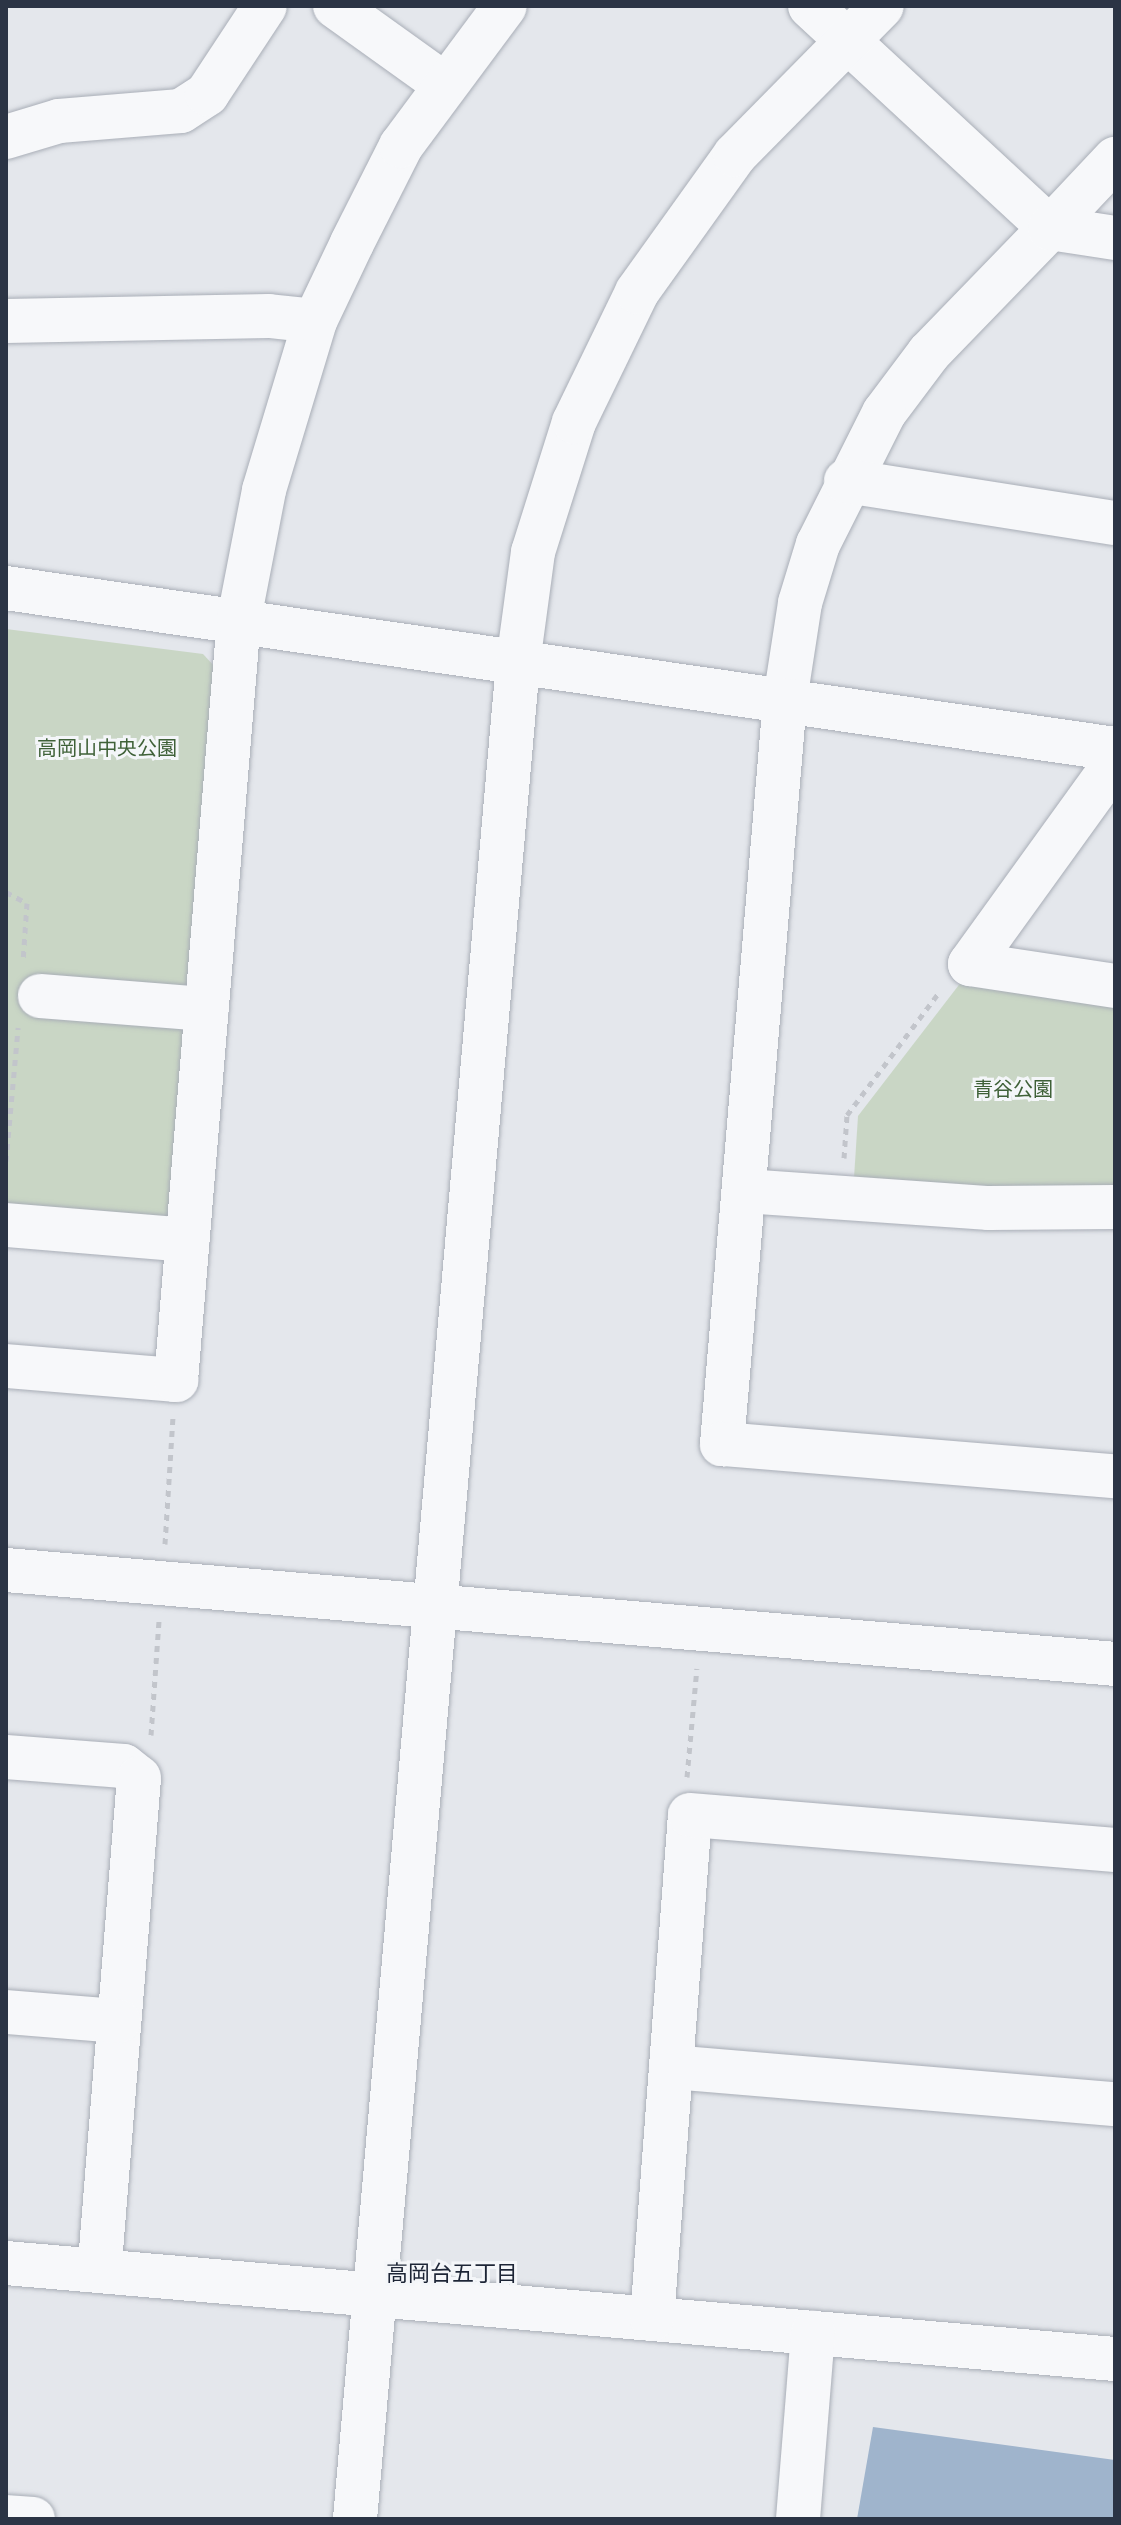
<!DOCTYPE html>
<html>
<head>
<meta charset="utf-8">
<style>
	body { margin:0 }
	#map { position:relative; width:1121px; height:2525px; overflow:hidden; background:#e4e7ec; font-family:Lato,"Noto Sans JP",sans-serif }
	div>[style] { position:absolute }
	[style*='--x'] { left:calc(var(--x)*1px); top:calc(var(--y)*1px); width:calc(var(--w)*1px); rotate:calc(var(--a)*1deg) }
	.green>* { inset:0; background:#c9d6c5 }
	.water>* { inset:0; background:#9fb4cc }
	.path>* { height:5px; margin-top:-2.5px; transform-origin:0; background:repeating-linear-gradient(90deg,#c2c5cb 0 6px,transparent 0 12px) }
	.roads { filter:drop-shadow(0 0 2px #a9aeb7) drop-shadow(0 0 2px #a9aeb7) }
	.minor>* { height:44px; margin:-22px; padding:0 22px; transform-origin:22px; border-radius:22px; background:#f7f8fa }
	span { translate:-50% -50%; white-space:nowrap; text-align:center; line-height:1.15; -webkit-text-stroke:6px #f4f6f9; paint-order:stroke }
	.park-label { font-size:20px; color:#3f6138 }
	.neighbourhood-label { font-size:22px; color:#1d2536 }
	.frame { position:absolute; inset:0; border:8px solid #2b3445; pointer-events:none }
</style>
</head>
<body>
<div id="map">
	<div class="green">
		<i style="clip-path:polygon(6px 629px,203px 654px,216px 668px,170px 1226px,6px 1213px)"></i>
		<i style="clip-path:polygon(965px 977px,1115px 1001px,1115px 1192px,994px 1191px,854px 1178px,858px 1116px)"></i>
	</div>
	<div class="water">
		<i style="clip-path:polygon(873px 2427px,1115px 2460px,1115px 2519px,857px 2519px)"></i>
	</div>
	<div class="path">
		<i style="--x:6;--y:892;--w:24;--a:28"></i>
		<i style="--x:27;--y:903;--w:59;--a:93.9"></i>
		<i style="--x:844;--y:1158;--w:43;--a:-86"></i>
		<i style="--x:847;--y:1115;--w:155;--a:-53.1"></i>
		<i style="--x:6;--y:1161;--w:134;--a:-84.8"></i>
		<i style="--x:165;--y:1544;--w:126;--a:-86.4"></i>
		<i style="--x:151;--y:1735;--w:114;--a:-86"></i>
		<i style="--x:687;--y:1777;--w:109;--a:-84.8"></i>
	</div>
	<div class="roads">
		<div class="minor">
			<i style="--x:335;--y:6;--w:134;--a:35.6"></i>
			<i style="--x:810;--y:6;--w:327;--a:42.8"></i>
			<i style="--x:1050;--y:228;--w:174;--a:134.1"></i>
			<i style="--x:929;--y:353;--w:75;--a:126.9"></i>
			<i style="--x:884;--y:413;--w:147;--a:116.7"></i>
			<i style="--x:818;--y:544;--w:62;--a:107"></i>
			<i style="--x:800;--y:603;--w:98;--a:98.8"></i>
			<i style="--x:785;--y:700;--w:747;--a:94.84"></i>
			<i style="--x:722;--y:1444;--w:394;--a:4.7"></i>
			<i style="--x:6;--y:137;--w:55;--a:-16.8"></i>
			<i style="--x:59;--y:121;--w:122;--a:-4.7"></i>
			<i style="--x:181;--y:111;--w:31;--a:-33"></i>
			<i style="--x:207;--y:94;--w:105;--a:-56.6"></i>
			<i style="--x:1050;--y:228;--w:95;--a:-46.7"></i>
			<i style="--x:1050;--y:228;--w:66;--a:8.7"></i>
			<i style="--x:6;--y:321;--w:263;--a:-1.1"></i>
			<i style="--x:269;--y:316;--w:46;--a:6.2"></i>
			<i style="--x:846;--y:481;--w:272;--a:8.9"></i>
			<i style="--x:6;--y:588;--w:1121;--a:8.26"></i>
			<i style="--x:1115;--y:763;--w:248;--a:125.8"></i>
			<i style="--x:970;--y:964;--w:147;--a:8.6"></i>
			<i style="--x:40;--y:996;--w:167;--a:4.5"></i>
			<i style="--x:745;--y:1191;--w:245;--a:4"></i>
			<i style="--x:989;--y:1208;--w:126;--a:-0.5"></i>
			<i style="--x:6;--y:1225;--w:182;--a:4.7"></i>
			<i style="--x:6;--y:1366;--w:171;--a:4.7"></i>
			<i style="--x:176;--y:1380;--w:764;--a:-85.27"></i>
			<i style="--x:239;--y:619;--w:131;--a:-79"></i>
			<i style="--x:264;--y:490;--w:177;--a:-73.2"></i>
			<i style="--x:315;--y:321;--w:86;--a:-64.6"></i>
			<i style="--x:352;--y:243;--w:109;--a:-63.2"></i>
			<i style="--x:401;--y:146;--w:174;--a:-53.4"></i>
			<i style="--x:6;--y:1570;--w:1113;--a:4.84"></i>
			<i style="--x:6;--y:1757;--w:118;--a:4.4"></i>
			<i style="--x:124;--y:1766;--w:19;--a:39"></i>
			<i style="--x:139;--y:1778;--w:494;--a:94.6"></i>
			<i style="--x:6;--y:2012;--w:113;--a:4.6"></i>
			<i style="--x:671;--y:2067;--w:446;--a:4.8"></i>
			<i style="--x:6;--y:2263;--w:1113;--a:4.95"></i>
			<i style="--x:652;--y:2319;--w:505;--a:-85.69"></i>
			<i style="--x:690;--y:1815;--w:426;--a:4.7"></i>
			<i style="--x:6;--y:2517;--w:27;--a:4"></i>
			<i style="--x:355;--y:2519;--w:1863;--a:-84.98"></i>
			<i style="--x:518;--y:663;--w:112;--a:-82.3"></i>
			<i style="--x:533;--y:552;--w:136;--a:-72.5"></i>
			<i style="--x:574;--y:422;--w:144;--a:-64.1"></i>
			<i style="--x:637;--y:292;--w:168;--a:-54.4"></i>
			<i style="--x:735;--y:155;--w:209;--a:-45.4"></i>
			<i style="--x:798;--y:2519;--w:187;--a:-85.4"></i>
		</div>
	</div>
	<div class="park-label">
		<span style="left:107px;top:747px">高岡山中央公園</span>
		<span style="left:1013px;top:1088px">青谷公園</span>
	</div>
	<div class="neighbourhood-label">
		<span style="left:452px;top:2273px">高岡台五丁目</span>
	</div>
	<div class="frame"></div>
</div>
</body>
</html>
